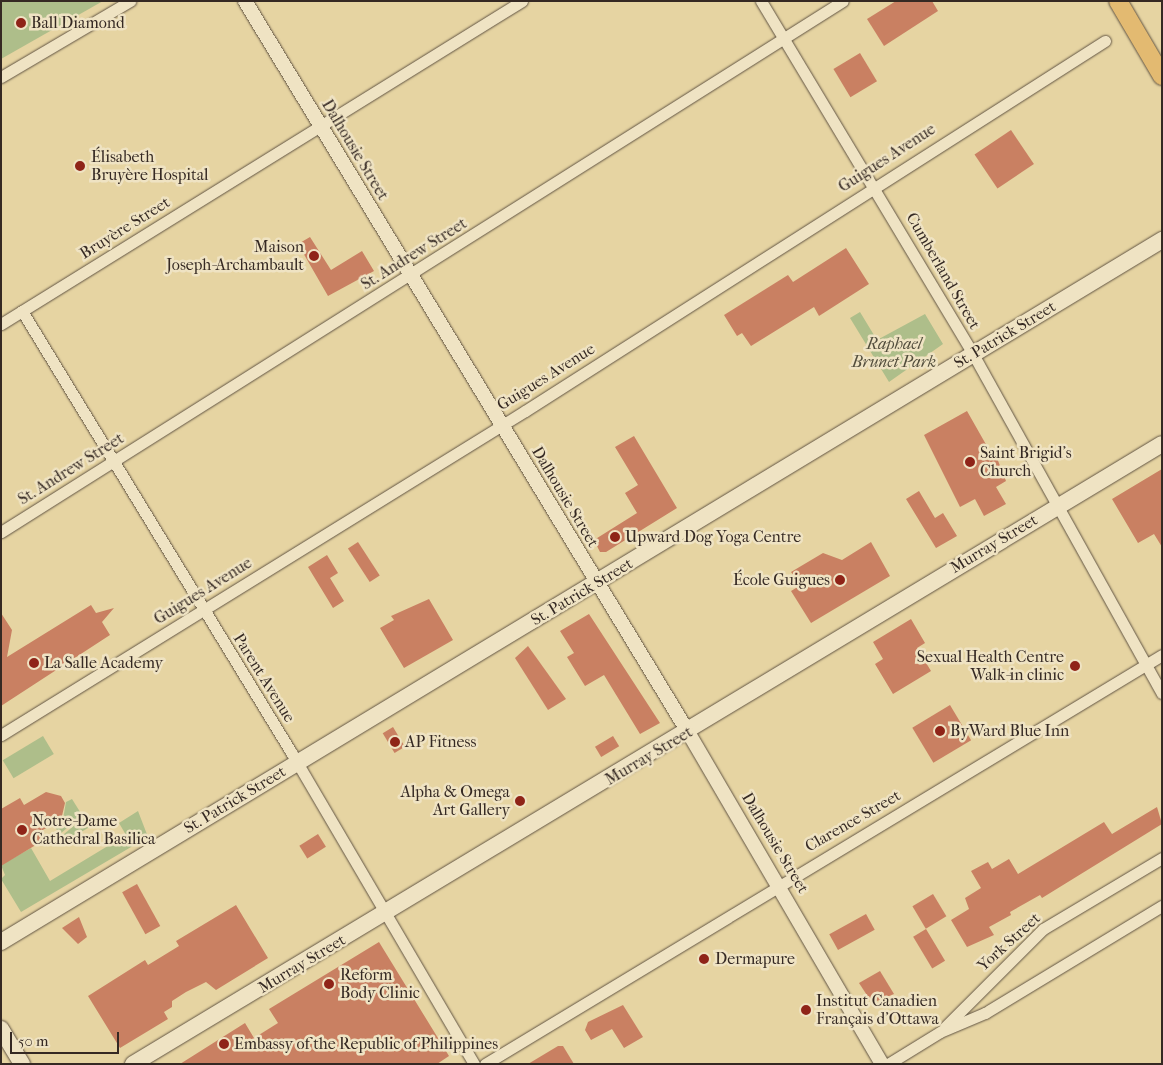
<!DOCTYPE html>
<html>
<head>
<meta charset="utf-8">
<style>
	body { margin:0 }
	#map { position:relative; width:1163px; height:1065px; overflow:hidden; background:#e6d4a2; font-family:"IM FELL French Canon",serif }
	div>[style] { position:absolute }
	[style*='--x'] { left:calc(var(--x)*1px); top:calc(var(--y)*1px); width:calc(var(--w)*1px); rotate:calc(var(--a)*1deg) }
	.green>* { inset:0; background:#aebe8a; transform-origin:0 0 }
	.building>* { inset:0; background:#c98062; transform-origin:0 0 }
	.roads { filter:drop-shadow(0 0 1px #615443) drop-shadow(0 0 1px #615443) }
	.minor>* { height:11px; margin:-5.5px; padding:0 5.5px; transform-origin:5.5px; border-radius:5.5px; background:#efe3c3 }
	.tertiary>* { height:14px; margin:-7px; padding:0 7px; transform-origin:7px; border-radius:7px; background:#efe3c3 }
	.secondary>* { height:16px; margin:-8px; padding:0 8px; transform-origin:8px; border-radius:8px; background:#efe3c3 }
	.primary>* { height:18px; margin:-9px; padding:0 9px; transform-origin:9px; border-radius:9px; background:#e3ba71 }
	.dots>* { width:14px; height:14px; translate:-50% -50%; box-sizing:border-box; border:2px solid #efe3c3; border-radius:50% }
	span { translate:-50% -50%; white-space:nowrap; text-align:center; line-height:1.15; -webkit-text-stroke:5px #efe3c3; paint-order:stroke }
	.poi-label { font-size:16px; color:#352923 }
	.left { translate:0 -50%; text-align:left }
	.right { translate:-100% -50%; text-align:right }
	.street-label { font-size:16px; color:#352923 }
	.park-label { font-size:16px; color:#534e3d; font-style:italic }
	.frame { position:absolute; inset:0; border:2px solid #352923; pointer-events:none }
	.scale { position:absolute; left:10px; top:1032px; width:109px; height:22px; box-sizing:border-box; border:2px solid #352923; border-top:0; padding-left:6px; font-size:15px; line-height:18px; white-space:nowrap; color:#352923; -webkit-text-stroke:4px #efe3c3; paint-order:stroke }
</style>
</head>
<body>
<div id="map">
	<div class="green">
		<i style="clip-path:polygon(1px 1px,103px 1px,1px 59px)"></i>
		<i style="clip-path:polygon(860px 312px,877px 340px,925px 314px,943px 344px,889px 382px,850px 318px)"></i>
		<i style="left:43px;top:736px;width:21px;height:47px;rotate:59deg"></i>
		<i style="clip-path:polygon(72px 799px,82px 815px,60px 834px,54px 826px,63px 819px,66px 802px)"></i>
		<i style="clip-path:polygon(138px 811px,148px 837px,21px 912px,1px 879px,5px 875px,1px 865px,31px 848px,50px 881px,126px 835px,119px 823px)"></i>
		<i style="clip-path:polygon(87px 815px,93px 825px,61px 844px,58px 839px)"></i>
	</div>
	<div class="building">
		<i style="clip-path:polygon(896px 1px,932px 1px,938px 11px,884px 46px,867px 19px)"></i>
		<i style="left:860px;top:53px;width:33px;height:31px;rotate:59deg"></i>
		<i style="left:1011px;top:130px;width:41px;height:44px;rotate:56deg"></i>
		<i style="clip-path:polygon(310px 237px,331px 270px,362px 251px,374px 271px,328px 296px,298px 244px)"></i>
		<i style="clip-path:polygon(846px 248px,869px 284px,819px 316px,814px 307px,751px 346px,742px 333px,737px 336px,724px 315px,788px 275px,793px 282px)"></i>
		<i style="clip-path:polygon(967px 411px,992px 455px,995px 453px,1006px 481px,996px 487px,1006px 504px,984px 516px,975px 499px,960px 507px,924px 435px)"></i>
		<i style="clip-path:polygon(634px 436px,677px 508px,606px 552px,600px 552px,594px 540px,637px 513px,625px 493px,638px 485px,615px 447px)"></i>
		<i style="clip-path:polygon(1162px 469px,1162px 547px,1154px 534px,1138px 543px,1112px 499px)"></i>
		<i style="clip-path:polygon(919px 491px,935px 518px,943px 513px,957px 536px,936px 548px,906px 499px)"></i>
		<i style="left:358px;top:542px;width:40px;height:12px;rotate:57deg"></i>
		<i style="clip-path:polygon(871px 542px,890px 576px,811px 623px,791px 591px,801px 585px,791px 572px,823px 553px,842px 560px)"></i>
		<i style="clip-path:polygon(327px 555px,338px 573px,330px 578px,344px 601px,333px 608px,308px 567px)"></i>
		<i style="clip-path:polygon(429px 599px,453px 640px,404px 668px,380px 628px,394px 620px,391px 616px)"></i>
		<i style="clip-path:polygon(91px 605px,96px 613px,114px 608px,102px 622px,110px 635px,1px 706px,1px 613px,12px 630px,7px 657px)"></i>
		<i style="clip-path:polygon(589px 614px,660px 723px,640px 734px,604px 675px,585px 686px,567px 657px,574px 653px,560px 631px)"></i>
		<i style="clip-path:polygon(911px 619px,925px 643px,917px 648px,931px 671px,893px 694px,875px 664px,883px 659px,873px 642px)"></i>
		<i style="clip-path:polygon(528px 646px,566px 699px,548px 710px,515px 658px)"></i>
		<i style="left:950px;top:705px;width:41px;height:44px;rotate:59deg"></i>
		<i style="left:393px;top:727px;width:23px;height:12px;rotate:59deg"></i>
		<i style="left:613px;top:736px;width:12px;height:21px;rotate:59deg"></i>
		<i style="clip-path:polygon(46px 792px,61px 796px,65px 803px,61px 820px,39px 832px,44px 840px,1px 866px,1px 809px,20px 798px,24px 805px)"></i>
		<i style="clip-path:polygon(1157px 807px,1162px 824px,1042px 898px,1040px 895px,1010px 912px,1011px 915px,989px 927px,994px 935px,967px 947px,951px 920px,969px 909px,965px 898px,981px 888px,971px 871px,988px 862px,992px 869px,1009px 859px,1018px 874px,1104px 822px,1112px 834px)"></i>
		<i style="left:318px;top:834px;width:15px;height:22px;rotate:58deg"></i>
		<i style="left:137px;top:884px;width:48px;height:17px;rotate:61deg"></i>
		<i style="left:933px;top:894px;width:26px;height:24px;rotate:59deg"></i>
		<i style="clip-path:polygon(236px 905px,268px 958px,216px 990px,206px 982px,186px 992px,172px 1001px,172px 1007px,164px 1012px,168px 1019px,120px 1048px,88px 996px,145px 960px,148px 965px,179px 946px,176px 941px)"></i>
		<i style="left:866px;top:914px;width:18px;height:42px;rotate:61deg"></i>
		<i style="clip-path:polygon(79px 917px,87px 937px,78px 944px,62px 928px)"></i>
		<i style="left:926px;top:929px;width:37px;height:15px;rotate:59deg"></i>
		<i style="clip-path:polygon(379px 942px,449px 1056px,437px 1064px,180px 1064px,245px 1023px,254px 1038px,278px 1023px,269px 1009px)"></i>
		<i style="clip-path:polygon(880px 971px,894px 994px,872px 1003px,859px 983px)"></i>
		<i style="clip-path:polygon(623px 1005px,643px 1037px,624px 1048px,612px 1029px,591px 1040px,585px 1030px,588px 1022px)"></i>
		<i style="clip-path:polygon(558px 1046px,563px 1046px,574px 1064px,528px 1064px)"></i>
	</div>
	<div class="roads">
		<div class="minor">
			<i style="--x:761;--y:1;--w:412;--a:59"></i>
			<i style="--x:973;--y:354;--w:388;--a:60.9"></i>
			<i style="--x:1;--y:77;--w:150;--a:-30.5"></i>
			<i style="--x:22;--y:311;--w:517;--a:58.62"></i>
			<i style="--x:291;--y:752;--w:362;--a:59.6"></i>
			<i style="--x:1;--y:324;--w:613;--a:-31.8"></i>
			<i style="--x:1;--y:532;--w:995;--a:-32.24"></i>
			<i style="--x:1;--y:735;--w:616;--a:-31.73"></i>
			<i style="--x:525;--y:411;--w:688;--a:-32.54"></i>
			<i style="--x:944;--y:1028;--w:140;--a:-45"></i>
			<i style="--x:1043;--y:929;--w:139;--a:-30.8"></i>
			<i style="--x:485;--y:1064;--w:791;--a:-31.14"></i>
			<i style="--x:888;--y:1064;--w:61;--a:-31.6"></i>
			<i style="--x:940;--y:1032;--w:49;--a:-22.9"></i>
			<i style="--x:985;--y:1013;--w:207;--a:-31.2"></i>
		</div>
		<div class="tertiary">
			<i style="--x:245;--y:1;--w:855;--a:58.78"></i>
			<i style="--x:688;--y:732;--w:385;--a:59.7"></i>
		</div>
		<div class="secondary">
			<i style="--x:1;--y:942;--w:1357;--a:-31.16"></i>
			<i style="--x:1;--y:1029;--w:41;--a:59"></i>
			<i style="--x:133;--y:1064;--w:1201;--a:-31.07"></i>
		</div>
		<div class="primary">
			<i style="--x:1118;--y:1;--w:87;--a:59.6"></i>
		</div>
	</div>
	<div class="dots">
		<i style="left:21px;top:23px;background:#8f2418"></i>
		<i style="left:80px;top:166px;background:#8f2418"></i>
		<i style="left:314px;top:256px;background:#8f2418"></i>
		<i style="left:970px;top:462px;background:#8f2418"></i>
		<i style="left:615px;top:537px;background:#8f2418"></i>
		<i style="left:840px;top:580px;background:#8f2418"></i>
		<i style="left:34px;top:663px;background:#8f2418"></i>
		<i style="left:1075px;top:666px;background:#8f2418"></i>
		<i style="left:940px;top:731px;background:#8f2418"></i>
		<i style="left:395px;top:742px;background:#8f2418"></i>
		<i style="left:520px;top:801px;background:#8f2418"></i>
		<i style="left:22px;top:830px;background:#8f2418"></i>
		<i style="left:704px;top:959px;background:#8f2418"></i>
		<i style="left:329px;top:984px;background:#8f2418"></i>
		<i style="left:806px;top:1010px;background:#8f2418"></i>
		<i style="left:224px;top:1044px;background:#8f2418"></i>
	</div>
	<div class="poi-label">
		<span class="left" style="left:31px;top:23px">Ball Diamond</span>
		<span class="left" style="left:91px;top:166px">Élisabeth<br>Bruyère Hospital</span>
		<span class="right" style="left:304px;top:256px">Maison<br>Joseph-Archambault</span>
		<span class="left" style="left:980px;top:462px">Saint Brigid's<br>Church</span>
		<span class="left" style="left:625px;top:537px">Upward Dog Yoga Centre</span>
		<span class="right" style="left:830px;top:580px">École Guigues</span>
		<span class="right" style="left:1064px;top:666px">Sexual Health Centre<br>Walk-in clinic</span>
		<span class="left" style="left:44px;top:663px">La Salle Academy</span>
		<span class="left" style="left:950px;top:731px">ByWard Blue Inn</span>
		<span class="left" style="left:405px;top:742px">AP Fitness</span>
		<span class="right" style="left:510px;top:801px">Alpha &amp; Omega<br>Art Gallery</span>
		<span class="left" style="left:32px;top:830px">Notre-Dame<br>Cathedral Basilica</span>
		<span class="left" style="left:715px;top:959px">Dermapure</span>
		<span class="left" style="left:340px;top:984px">Reform<br>Body Clinic</span>
		<span class="left" style="left:816px;top:1010px">Institut Canadien<br>Français d'Ottawa</span>
		<span class="left" style="left:234px;top:1044px">Embassy of the Republic of Philippines</span>
	</div>
	<div class="street-label">
		<span style="left:355px;top:150px;rotate:59deg">Dalhousie Street</span>
		<span style="left:887px;top:158px;rotate:-33deg">Guigues Avenue</span>
		<span style="left:125px;top:228px;rotate:-32deg">Bruyère Street</span>
		<span style="left:414px;top:254px;rotate:-32deg">St. Andrew Street</span>
		<span style="left:943px;top:271px;rotate:60deg">Cumberland Street</span>
		<span style="left:1005px;top:335px;rotate:-31deg">St. Patrick Street</span>
		<span style="left:546px;top:377px;rotate:-32deg">Guigues Avenue</span>
		<span style="left:71px;top:469px;rotate:-32deg">St. Andrew Street</span>
		<span style="left:565px;top:497px;rotate:59deg">Dalhousie Street</span>
		<span style="left:994px;top:544px;rotate:-31deg">Murray Street</span>
		<span style="left:203px;top:591px;rotate:-32deg">Guigues Avenue</span>
		<span style="left:582px;top:592px;rotate:-31deg">St. Patrick Street</span>
		<span style="left:264px;top:678px;rotate:58deg">Parent Avenue</span>
		<span style="left:649px;top:756px;rotate:-31deg">Murray Street</span>
		<span style="left:235px;top:800px;rotate:-31deg">St. Patrick Street</span>
		<span style="left:853px;top:821px;rotate:-30deg">Clarence Street</span>
		<span style="left:775px;top:843px;rotate:59deg">Dalhousie Street</span>
		<span style="left:1009px;top:942px;rotate:-42deg">York Street</span>
		<span style="left:302px;top:964px;rotate:-31deg">Murray Street</span>
	</div>
	<div class="park-label">
		<span style="left:894px;top:353px">Raphael<br>Brunet Park</span>
	</div>
	<div class="frame"></div>
	<div class="scale">50 m</div>
</div>
</body>
</html>
